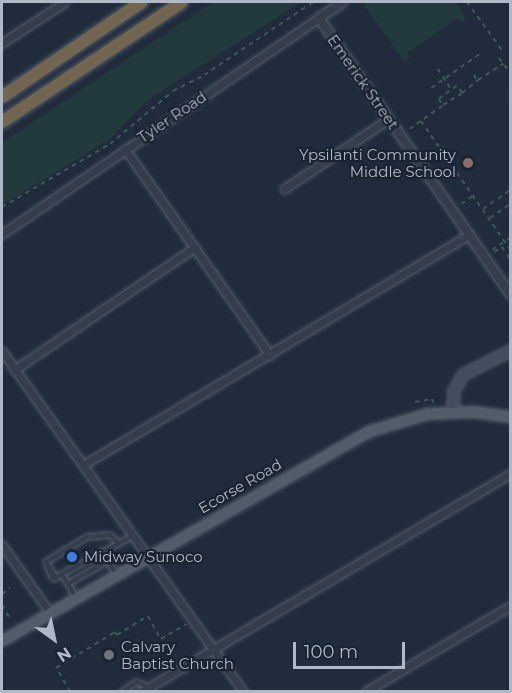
<!DOCTYPE html>
<html>
<head>
<meta charset="utf-8">
<style>
	body { margin:0 }
	#map { position:relative; width:512px; height:693px; overflow:hidden; background:#202c3c; font-family:Montserrat,sans-serif }
	div>[style] { position:absolute }
	[style*='--x'] { left:calc(var(--x)*1px); top:calc(var(--y)*1px); width:calc(var(--w)*1px); rotate:calc(var(--a)*1deg) }
	.green>* { inset:0; background:#223a3d }
	.path>* { height:1.5px; margin-top:-0.75px; transform-origin:0; background:repeating-linear-gradient(90deg,#40575a 0 4.5px,transparent 0 9px) }
	.roads { filter:drop-shadow(0 0 2px #525c6a) drop-shadow(0 0 2px #525c6a) }
	.service>* { height:4px; margin:-2px; padding:0 2px; transform-origin:2px; border-radius:2px; background:#343e4c }
	.minor>* { height:7px; margin:-3.5px; padding:0 3.5px; transform-origin:3.5px; border-radius:3.5px; background:#343e4c }
	.tertiary>* { height:8px; margin:-4px; padding:0 4px; transform-origin:4px; border-radius:4px; background:#343e4c }
	.secondary>* { height:10px; margin:-5px; padding:0 5px; transform-origin:5px; border-radius:5px; background:#424d5f }
	.primary>* { height:10px; margin:-5px; padding:0 5px; transform-origin:5px; border-radius:5px; background:#525d6c }
	.motorway>* { height:12px; margin:-6px; padding:0 6px; transform-origin:6px; border-radius:6px; background:#736651 }
	.dots>* { width:16px; height:16px; translate:-50% -50%; box-sizing:border-box; border:3px solid #1a2331; border-radius:50% }
	span { translate:-50% -50%; white-space:nowrap; text-align:center; line-height:1.15; -webkit-text-stroke:4.5px #1a2331; paint-order:stroke }
	.street-label { font-size:15px; color:#afb9c8 }
	.poi-label { font-size:15px; color:#afb9c8 }
	.right { translate:-100% -50%; text-align:right }
	.left { translate:0 -50%; text-align:left }
	.frame { position:absolute; inset:0; border:3px solid #afb9c8; pointer-events:none }
	.north { position:absolute; left:24px; top:609px; width:60px; height:60px; -webkit-text-stroke:4px #1a2331; paint-order:stroke; rotate:147deg; font-size:16px; font-weight:700; line-height:24px; text-align:center; color:#afb9c8 }
	.north::after { content:''; display:block; margin:auto; width:21px; height:27px; background:#afb9c8; clip-path:polygon(50% 0,100% 100%,50% 72%,0 100%) }
	.scale { position:absolute; left:293px; top:642px; width:112px; height:27px; box-sizing:border-box; border:3px solid #afb9c8; border-top:0; padding-left:8px; font-size:18px; line-height:21px; white-space:nowrap; color:#afb9c8; -webkit-text-stroke:4px #1a2331; paint-order:stroke }
</style>
</head>
<body>
<div id="map">
	<div class="green">
		<i style="clip-path:polygon(213px 2px,301px 2px,146px 101px,110px 139px,2px 205px,2px 143px)"></i>
		<i style="clip-path:polygon(366px 2px,456px 2px,466px 18px,461px 22px,458px 18px,407px 53px,410px 58px,404px 61px,364px 5px)"></i>
	</div>
	<div class="path">
		<i style="--x:467;--y:2;--w:59;--a:53.9"></i>
		<i style="--x:499;--y:58;--w:18;--a:52"></i>
		<i style="--x:438;--y:69;--w:24;--a:57"></i>
		<i style="--x:474;--y:75;--w:6;--a:59"></i>
		<i style="--x:431;--y:88;--w:61;--a:-35"></i>
		<i style="--x:462;--y:93;--w:9;--a:-126"></i>
		<i style="--x:457;--y:86;--w:22;--a:144"></i>
		<i style="--x:439;--y:99;--w:7;--a:56"></i>
		<i style="--x:443;--y:105;--w:22;--a:-32"></i>
		<i style="--x:462;--y:93;--w:21;--a:-39"></i>
		<i style="--x:478;--y:80;--w:30;--a:-33"></i>
		<i style="--x:510;--y:94;--w:5;--a:90"></i>
		<i style="--x:421;--y:121;--w:156;--a:55.2"></i>
		<i style="--x:409;--y:129;--w:40;--a:-34.9"></i>
		<i style="--x:429;--y:158;--w:19;--a:-35"></i>
		<i style="--x:461;--y:204;--w:14;--a:-34"></i>
		<i style="--x:2;--y:207;--w:125;--a:-30.3"></i>
		<i style="--x:110;--y:144;--w:82;--a:-40.1"></i>
		<i style="--x:173;--y:91;--w:35;--a:-27"></i>
		<i style="--x:204;--y:75;--w:131;--a:-33.8"></i>
		<i style="--x:483;--y:209;--w:33;--a:-35"></i>
		<i style="--x:490;--y:218;--w:24;--a:-35"></i>
		<i style="--x:492;--y:250;--w:22;--a:-34"></i>
		<i style="--x:494;--y:252;--w:9;--a:-32"></i>
		<i style="--x:502;--y:247;--w:14;--a:56"></i>
		<i style="--x:415;--y:402;--w:17;--a:-10"></i>
		<i style="--x:432;--y:399;--w:4;--a:63"></i>
		<i style="--x:2;--y:594;--w:10;--a:-37"></i>
		<i style="--x:2;--y:605;--w:17;--a:59"></i>
		<i style="--x:160;--y:666;--w:6;--a:59"></i>
		<i style="--x:70;--y:692;--w:28;--a:-120"></i>
		<i style="--x:56;--y:668;--w:69;--a:-31.4"></i>
		<i style="--x:115;--y:632;--w:4;--a:56"></i>
		<i style="--x:117;--y:635;--w:36;--a:-32"></i>
		<i style="--x:148;--y:616;--w:26;--a:61"></i>
		<i style="--x:161;--y:639;--w:29;--a:-31"></i>
	</div>
	<div class="roads">
		<div class="service">
			<i style="--x:102;--y:551;--w:27;--a:59"></i>
			<i style="--x:46;--y:562;--w:48;--a:-31.4"></i>
			<i style="--x:87;--y:537;--w:23;--a:-5"></i>
			<i style="--x:110;--y:535;--w:11;--a:45"></i>
			<i style="--x:46;--y:562;--w:18;--a:68"></i>
			<i style="--x:53;--y:579;--w:10;--a:-29"></i>
			<i style="--x:46;--y:562;--w:19;--a:58"></i>
			<i style="--x:68;--y:584;--w:46;--a:-29.9"></i>
			<i style="--x:76;--y:598;--w:28;--a:-120"></i>
			<i style="--x:62;--y:574;--w:78;--a:-28.2"></i>
			<i style="--x:122;--y:692;--w:18;--a:-34"></i>
			<i style="--x:137;--y:682;--w:11;--a:27"></i>
		</div>
		<div class="minor">
			<i style="--x:2;--y:43;--w:75;--a:-33.1"></i>
			<i style="--x:125;--y:149;--w:252;--a:54.9"></i>
			<i style="--x:284;--y:189;--w:125;--a:-33.9"></i>
			<i style="--x:2;--y:234;--w:384;--a:-34.3"></i>
			<i style="--x:2;--y:351;--w:418;--a:54.7"></i>
			<i style="--x:14;--y:370;--w:219;--a:-34.2"></i>
			<i style="--x:83;--y:465;--w:449;--a:-30.8"></i>
			<i style="--x:2;--y:545;--w:83;--a:54.8"></i>
			<i style="--x:141;--y:692;--w:429;--a:-30.6"></i>
			<i style="--x:365;--y:692;--w:169;--a:-30.7"></i>
		</div>
		<div class="tertiary">
			<i style="--x:343;--y:2;--w:29;--a:146"></i>
			<i style="--x:319;--y:18;--w:336;--a:55.3"></i>
		</div>
		<div class="secondary">
			<i style="--x:453;--y:412;--w:21;--a:-87"></i>
			<i style="--x:454;--y:391;--w:18;--a:-61"></i>
			<i style="--x:463;--y:375;--w:53;--a:-27.1"></i>
		</div>
		<div class="primary">
			<i style="--x:2;--y:641;--w:421;--a:-29.7"></i>
			<i style="--x:368;--y:432;--w:63;--a:-16.7"></i>
			<i style="--x:428;--y:414;--w:46;--a:-2.5"></i>
			<i style="--x:474;--y:412;--w:36;--a:8"></i>
		</div>
		<div class="motorway">
			<i style="--x:2;--y:97;--w:169;--a:-34.2"></i>
			<i style="--x:2;--y:122;--w:216;--a:-33.7"></i>
		</div>
	</div>
	<div class="dots">
		<i style="left:468px;top:163px;background:#8d6e63"></i>
		<i style="left:72px;top:557px;background:#3f7fe0"></i>
		<i style="left:109px;top:655px;background:#6b7280"></i>
	</div>
	<div class="street-label">
		<span style="left:363px;top:82px;rotate:55deg">Emerick Street</span>
		<span style="left:172px;top:117px;rotate:-34deg">Tyler Road</span>
		<span style="left:240px;top:486px;rotate:-30deg">Ecorse Road</span>
	</div>
	<div class="poi-label">
		<span class="right" style="left:456px;top:163px">Ypsilanti Community<br>Middle School</span>
		<span class="left" style="left:84px;top:557px">Midway Sunoco</span>
		<span class="left" style="left:121px;top:655px">Calvary<br>Baptist Church</span>
	</div>
	<div class="frame"></div>
	<div class="north">N</div>
	<div class="scale">100 m</div>
</div>
</body>
</html>
